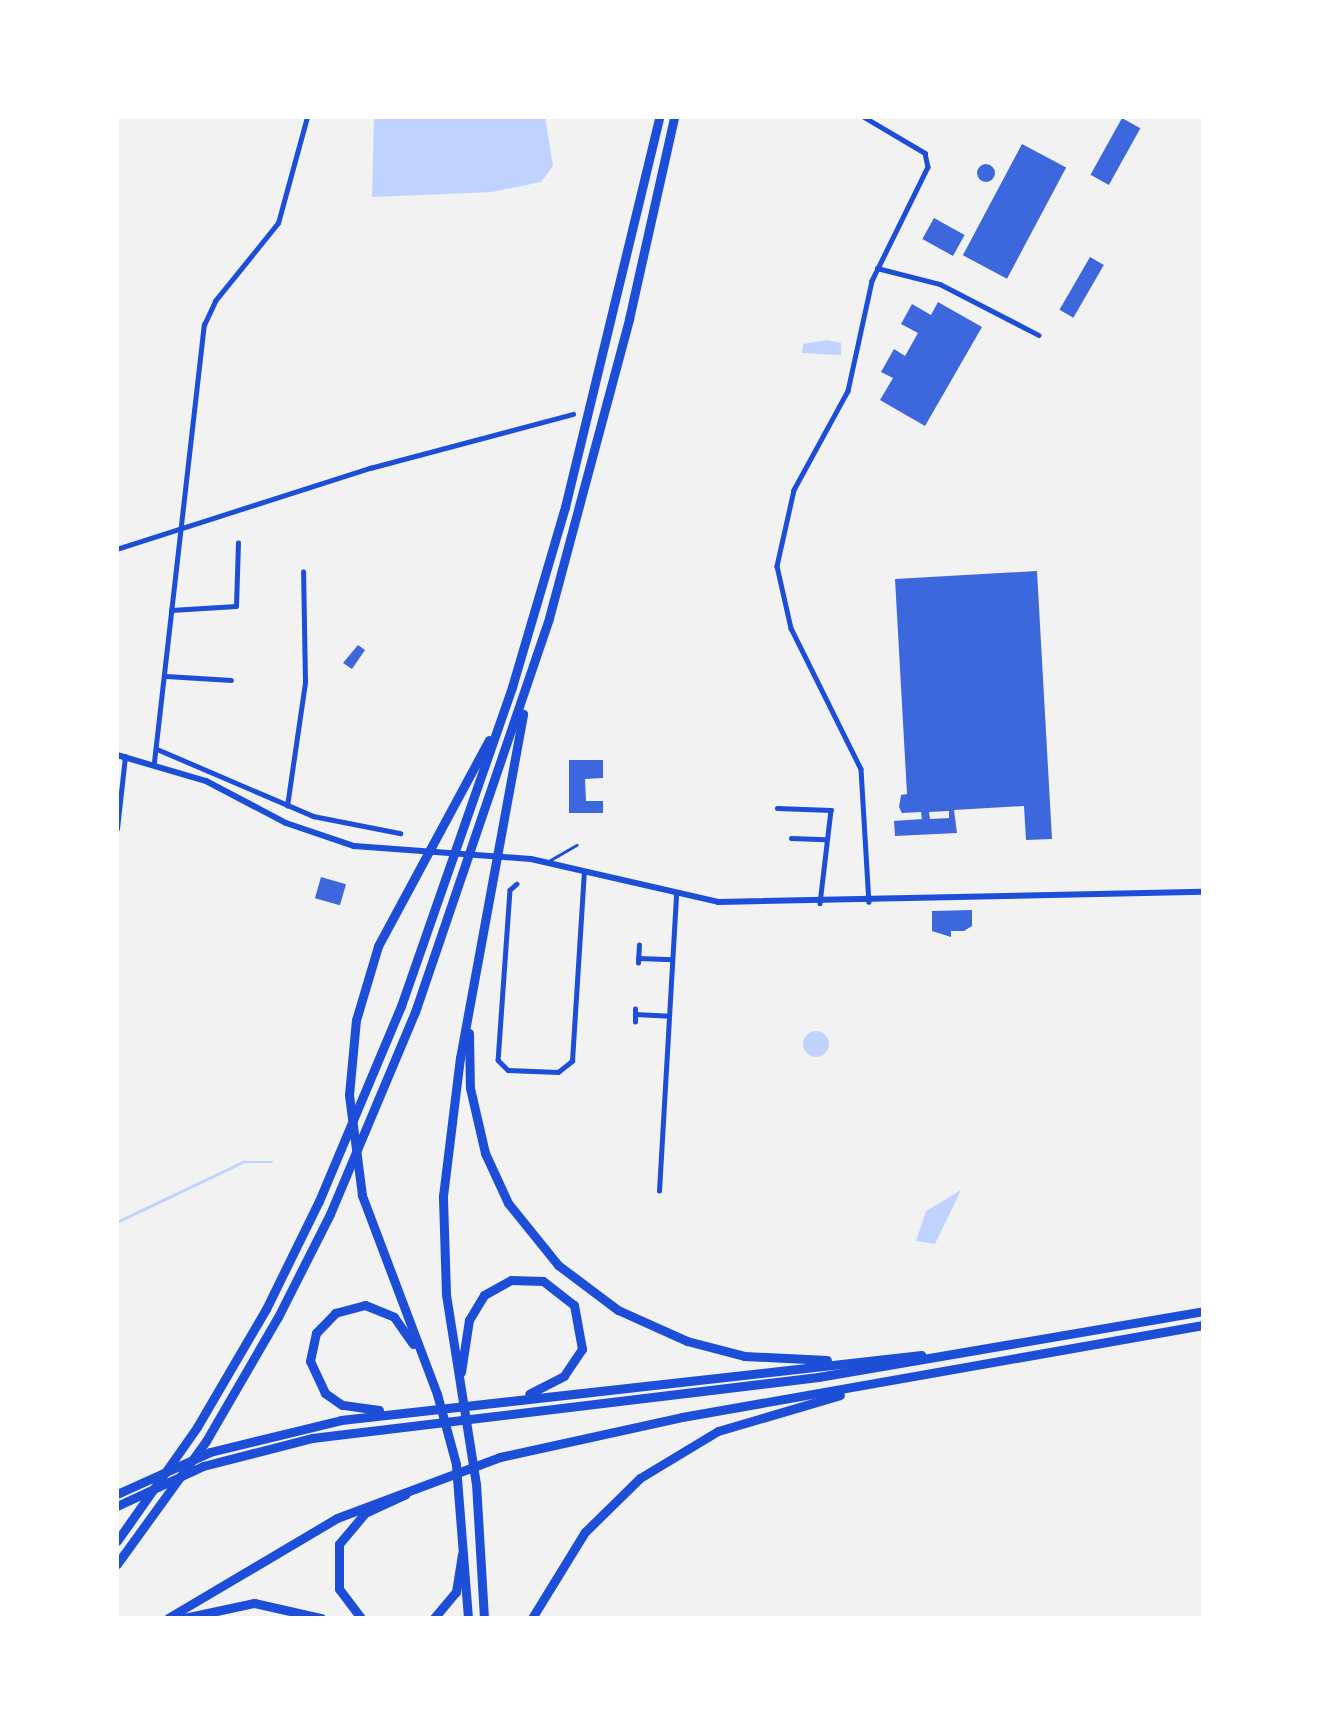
<!DOCTYPE html>
<html>
<head>
<meta charset="utf-8">
<style>
	body { margin:0 }
	#map { position:relative; width:1320px; height:1735px; overflow:hidden; background:#f2f2f2; font-family:"Space Grotesk",sans-serif }
	div>[style] { position:absolute }
	[style*='--x'] { left:calc(var(--x)*1px); top:calc(var(--y)*1px); width:calc(var(--w)*1px); rotate:calc(var(--a)*1deg) }
	.water>* { inset:0; background:#bfd3fe }
	.round { border-radius:50% }
	.stream>* { height:2.5px; margin:-1.25px; padding:0 1.25px; transform-origin:1.25px; border-radius:1.25px; background:#bfd3fe }
	.building>* { inset:0; background:#3d67dc; transform-origin:0 0 }
	.service>* { height:2.5px; margin:-1.25px; padding:0 1.25px; transform-origin:1.25px; border-radius:1.25px; background:#1d4ed8 }
	.minor>* { height:4.5px; margin:-2.25px; padding:0 2.25px; transform-origin:2.25px; border-radius:2.25px; background:#1d4ed8 }
	.tertiary>* { height:6px; margin:-3px; padding:0 3px; transform-origin:3px; border-radius:3px; background:#1d4ed8 }
	.motorway>* { height:9px; margin:-4.5px; padding:0 4.5px; transform-origin:4.5px; border-radius:4.5px; background:#1d4ed8 }
	span { translate:-50% -50%; white-space:nowrap; text-align:center; line-height:1.15; -webkit-text-stroke:5px #fff; paint-order:stroke }
	.frame { position:absolute; inset:0; border:119px solid #fff; pointer-events:none }
</style>
</head>
<body>
<div id="map">
	<div class="water">
		<i style="clip-path:polygon(374px 117px,545px 117px,553px 166px,541px 182px,492px 192px,372px 197px)"></i>
		<i style="clip-path:polygon(827px 340px,841px 343px,841px 355px,802px 353px,803px 344px)"></i>
		<i class="round" style="left:803px;top:1031px;width:26px;height:26px"></i>
		<i style="clip-path:polygon(961px 1190px,935px 1244px,916px 1241px,926px 1211px)"></i>
	</div>
	<div class="stream">
		<i style="--x:117;--y:1222;--w:140;--a:-25.5"></i>
		<i style="--x:243;--y:1162;--w:29;--a:0"></i>
	</div>
	<div class="building">
		<i style="left:1122px;top:118px;width:21px;height:65px;rotate:29deg"></i>
		<i style="left:1022px;top:144px;width:50px;height:126px;rotate:28deg"></i>
		<i class="round" style="left:977px;top:164px;width:18px;height:18px"></i>
		<i style="left:934px;top:218px;width:35px;height:24px;rotate:29deg"></i>
		<i style="left:1090px;top:257px;width:16px;height:61px;rotate:30deg"></i>
		<i style="clip-path:polygon(938px 302px,982px 327px,925px 426px,880px 400px,893px 378px,881px 372px,894px 349px,905px 356px,918px 333px,901px 324px,912px 304px,931px 315px)"></i>
		<i style="clip-path:polygon(evenodd,1037px 571px,1052px 839px,1026px 840px,1024px 806px,954px 810px,957px 833px,895px 836px,894px 821px,922px 819px,921px 812px,902px 813px,899px 807px,901px 795px,907px 794px,895px 579px,1037px 571px,949px 811px,949px 818px,930px 819px,929px 812px,949px 811px)"></i>
		<i style="clip-path:polygon(358px 645px,365px 650px,352px 669px,343px 663px)"></i>
		<i style="clip-path:polygon(569px 760px,603px 760px,603px 778px,585px 779px,586px 801px,603px 801px,603px 813px,569px 813px)"></i>
		<i style="left:321px;top:877px;width:26px;height:22px;rotate:16deg"></i>
		<i style="clip-path:polygon(972px 910px,972px 926px,964px 931px,951px 931px,951px 937px,932px 931px,932px 911px)"></i>
	</div>
	<div class="service">
		<i style="--x:547;--y:862;--w:34;--a:-30"></i>
	</div>
	<div class="minor">
		<i style="--x:864;--y:117;--w:71;--a:30.5"></i>
		<i style="--x:925;--y:153;--w:14;--a:78"></i>
		<i style="--x:928;--y:167;--w:127;--a:116.2"></i>
		<i style="--x:872;--y:281;--w:113;--a:102.3"></i>
		<i style="--x:848;--y:391;--w:113;--a:118.6"></i>
		<i style="--x:794;--y:490;--w:78;--a:102.6"></i>
		<i style="--x:777;--y:566;--w:64;--a:77.3"></i>
		<i style="--x:791;--y:628;--w:157;--a:63.6"></i>
		<i style="--x:861;--y:769;--w:133;--a:86.6"></i>
		<i style="--x:877;--y:268;--w:65;--a:14.3"></i>
		<i style="--x:940;--y:284;--w:111;--a:27.3"></i>
		<i style="--x:117;--y:549;--w:266;--a:-17.8"></i>
		<i style="--x:370;--y:468;--w:210;--a:-14.9"></i>
		<i style="--x:171;--y:610;--w:65;--a:-3.5"></i>
		<i style="--x:236;--y:606;--w:63;--a:-88.2"></i>
		<i style="--x:166;--y:676;--w:65;--a:3.5"></i>
		<i style="--x:157;--y:749;--w:170;--a:23.2"></i>
		<i style="--x:313;--y:816;--w:89;--a:11.1"></i>
		<i style="--x:154;--y:762;--w:440;--a:-83.5"></i>
		<i style="--x:204;--y:325;--w:26;--a:-65"></i>
		<i style="--x:215;--y:301;--w:100;--a:-51.1"></i>
		<i style="--x:278;--y:223;--w:110;--a:-74.7"></i>
		<i style="--x:287;--y:806;--w:125;--a:-81.7"></i>
		<i style="--x:305;--y:682;--w:110;--a:-91"></i>
		<i style="--x:777;--y:808;--w:54;--a:2.1"></i>
		<i style="--x:831;--y:810;--w:94;--a:96.7"></i>
		<i style="--x:117;--y:829;--w:73;--a:-83.7"></i>
		<i style="--x:791;--y:838;--w:34;--a:2"></i>
		<i style="--x:517;--y:884;--w:9;--a:139"></i>
		<i style="--x:510;--y:890;--w:170;--a:94"></i>
		<i style="--x:498;--y:1060;--w:14;--a:45"></i>
		<i style="--x:508;--y:1070;--w:50;--a:2.3"></i>
		<i style="--x:558;--y:1072;--w:18;--a:-38"></i>
		<i style="--x:572;--y:1061;--w:189;--a:-86.4"></i>
		<i style="--x:638;--y:958;--w:34;--a:2"></i>
		<i style="--x:638;--y:963;--w:18;--a:-87"></i>
		<i style="--x:635;--y:1014;--w:34;--a:3"></i>
		<i style="--x:635;--y:1022;--w:13;--a:-90"></i>
		<i style="--x:659;--y:1191;--w:296;--a:-86.7"></i>
	</div>
	<div class="tertiary">
		<i style="--x:117;--y:755;--w:93;--a:16.3"></i>
		<i style="--x:206;--y:781;--w:90;--a:27.7"></i>
		<i style="--x:286;--y:823;--w:72;--a:18.7"></i>
		<i style="--x:354;--y:846;--w:177;--a:4.2"></i>
		<i style="--x:531;--y:859;--w:192;--a:12.9"></i>
		<i style="--x:718;--y:902;--w:485;--a:-1.2"></i>
	</div>
	<div class="motorway">
		<i style="--x:469;--y:1033;--w:55;--a:89"></i>
		<i style="--x:470;--y:1088;--w:67;--a:77"></i>
		<i style="--x:485;--y:1153;--w:55;--a:65.3"></i>
		<i style="--x:508;--y:1203;--w:80;--a:51.1"></i>
		<i style="--x:558;--y:1265;--w:75;--a:36.9"></i>
		<i style="--x:618;--y:1310;--w:76;--a:24.2"></i>
		<i style="--x:687;--y:1341;--w:59;--a:14.7"></i>
		<i style="--x:744;--y:1356;--w:83;--a:2.8"></i>
		<i style="--x:461;--y:1372;--w:53;--a:-81.3"></i>
		<i style="--x:469;--y:1320;--w:29;--a:-59"></i>
		<i style="--x:484;--y:1295;--w:31;--a:-29"></i>
		<i style="--x:511;--y:1280;--w:32;--a:2"></i>
		<i style="--x:543;--y:1281;--w:39;--a:38"></i>
		<i style="--x:574;--y:1305;--w:45;--a:79.7"></i>
		<i style="--x:582;--y:1349;--w:32;--a:124"></i>
		<i style="--x:564;--y:1376;--w:39;--a:153"></i>
		<i style="--x:379;--y:1410;--w:37;--a:-172"></i>
		<i style="--x:342;--y:1405;--w:21;--a:-145"></i>
		<i style="--x:325;--y:1393;--w:35;--a:-115"></i>
		<i style="--x:310;--y:1361;--w:29;--a:-78"></i>
		<i style="--x:316;--y:1333;--w:28;--a:-46"></i>
		<i style="--x:335;--y:1313;--w:31;--a:-15"></i>
		<i style="--x:365;--y:1305;--w:31;--a:22"></i>
		<i style="--x:394;--y:1317;--w:33;--a:55"></i>
		<i style="--x:117;--y:1494;--w:102;--a:-24.3"></i>
		<i style="--x:210;--y:1452;--w:135;--a:-13.7"></i>
		<i style="--x:341;--y:1420;--w:584;--a:-6.39"></i>
		<i style="--x:117;--y:1506;--w:95;--a:-24.9"></i>
		<i style="--x:203;--y:1466;--w:113;--a:-14.4"></i>
		<i style="--x:312;--y:1438;--w:510;--a:-6.87"></i>
		<i style="--x:818;--y:1377;--w:391;--a:-9.7"></i>
		<i style="--x:117;--y:1541;--w:139;--a:-54.9"></i>
		<i style="--x:197;--y:1427;--w:137;--a:-59.7"></i>
		<i style="--x:266;--y:1309;--w:120;--a:-63.9"></i>
		<i style="--x:319;--y:1201;--w:212;--a:-67.2"></i>
		<i style="--x:401;--y:1006;--w:338;--a:-70.8"></i>
		<i style="--x:512;--y:687;--w:188;--a:-73.6"></i>
		<i style="--x:565;--y:507;--w:401;--a:-76.4"></i>
		<i style="--x:117;--y:1564;--w:152;--a:-54.1"></i>
		<i style="--x:206;--y:1441;--w:143;--a:-59.9"></i>
		<i style="--x:278;--y:1317;--w:115;--a:-63.2"></i>
		<i style="--x:330;--y:1214;--w:219;--a:-67.2"></i>
		<i style="--x:415;--y:1012;--w:416;--a:-71.2"></i>
		<i style="--x:549;--y:618;--w:310;--a:-75"></i>
		<i style="--x:629;--y:319;--w:207;--a:-77.4"></i>
		<i style="--x:168;--y:1618;--w:196;--a:-30.6"></i>
		<i style="--x:337;--y:1518;--w:174;--a:-20.5"></i>
		<i style="--x:500;--y:1457;--w:186;--a:-12.4"></i>
		<i style="--x:682;--y:1417;--w:529;--a:-10.01"></i>
		<i style="--x:184;--y:1618;--w:72;--a:-12.1"></i>
		<i style="--x:254;--y:1603;--w:69;--a:12.6"></i>
		<i style="--x:361;--y:1618;--w:36;--a:-127"></i>
		<i style="--x:339;--y:1589;--w:45;--a:-90"></i>
		<i style="--x:339;--y:1544;--w:40;--a:-50"></i>
		<i style="--x:365;--y:1513;--w:45;--a:-24.9"></i>
		<i style="--x:434;--y:1618;--w:34;--a:-50"></i>
		<i style="--x:456;--y:1592;--w:38;--a:-81"></i>
		<i style="--x:468;--y:1618;--w:154;--a:-94.5"></i>
		<i style="--x:456;--y:1464;--w:73;--a:-105.2"></i>
		<i style="--x:437;--y:1394;--w:213;--a:-110.7"></i>
		<i style="--x:362;--y:1195;--w:101;--a:-97.4"></i>
		<i style="--x:349;--y:1095;--w:75;--a:-84.7"></i>
		<i style="--x:356;--y:1020;--w:77;--a:-73.4"></i>
		<i style="--x:378;--y:946;--w:234;--a:-61.7"></i>
		<i style="--x:484;--y:1618;--w:134;--a:-93.4"></i>
		<i style="--x:476;--y:1484;--w:192;--a:-99"></i>
		<i style="--x:446;--y:1294;--w:98;--a:-91.8"></i>
		<i style="--x:443;--y:1196;--w:139;--a:-83"></i>
		<i style="--x:460;--y:1058;--w:350;--a:-79.6"></i>
		<i style="--x:532;--y:1618;--w:101;--a:-58.4"></i>
		<i style="--x:585;--y:1532;--w:77;--a:-44.5"></i>
		<i style="--x:640;--y:1478;--w:91;--a:-31.1"></i>
		<i style="--x:718;--y:1431;--w:127;--a:-16.4"></i>
	</div>
	<div class="frame"></div>
</div>
</body>
</html>
